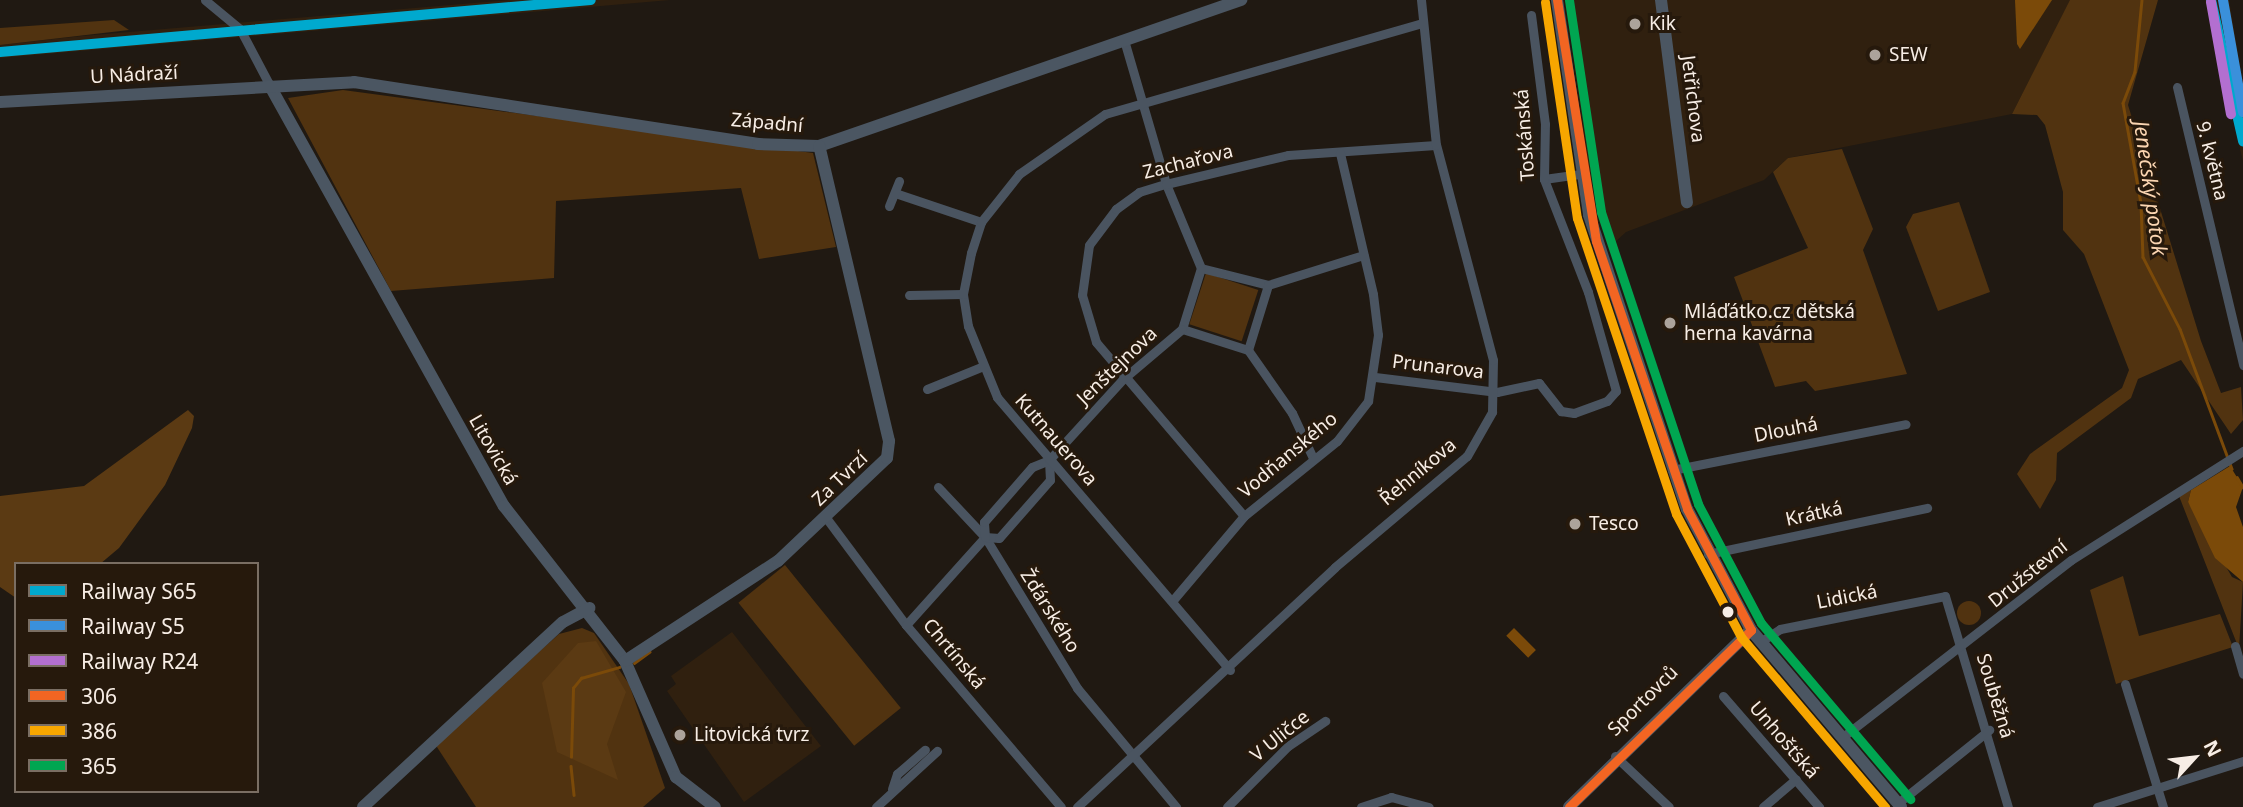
<!DOCTYPE html>
<html>
<head>
<meta charset="utf-8">
<style>
	body { margin:0 }
	#map { position:relative; width:2243px; height:807px; overflow:hidden; background:#201912; font-family:"Noto Sans",sans-serif }
	div>[style] { position:absolute }
	[style*='--x'] { left:calc(var(--x)*1px); top:calc(var(--y)*1px); width:calc(var(--w)*1px); rotate:calc(var(--a)*1deg) }
	.built>* { inset:0; background:#30200f }
	.green>* { inset:0; background:#513310; transform-origin:0 0 }
	.round { border-radius:50% }
	.forest>* { inset:0; background:#5b3a13 }
	.water>* { inset:0; background:#7b4a09; transform-origin:0 0 }
	.stream>* { height:2.5px; margin:-1.25px; padding:0 1.25px; transform-origin:1.25px; border-radius:1.25px; background:#7b4a09 }
	.street>* { height:9px; margin:-4.5px; padding:0 4.5px; transform-origin:4.5px; border-radius:4.5px; background:#4a5460 }
	.secondary>* { height:12px; margin:-6px; padding:0 6px; transform-origin:6px; border-radius:6px; background:#4b5662 }
	.bus-1>* { height:9px; margin:-4.5px; padding:0 4.5px; transform-origin:4.5px; border-radius:4.5px; background:#f26522 }
	.bus-2>* { height:9px; margin:-4.5px; padding:0 4.5px; transform-origin:4.5px; border-radius:4.5px; background:#f7a600 }
	.bus-3>* { height:9px; margin:-4.5px; padding:0 4.5px; transform-origin:4.5px; border-radius:4.5px; background:#00a651 }
	.rail-1>* { height:10px; margin:-5px; padding:0 5px; transform-origin:5px; border-radius:5px; background:#00a9ce }
	.rail-2>* { height:10px; margin:-5px; padding:0 5px; transform-origin:5px; border-radius:5px; background:#3a90db }
	.rail-3>* { height:10px; margin:-5px; padding:0 5px; transform-origin:5px; border-radius:5px; background:#b36fd0 }
	.dots>* { width:19px; height:19px; translate:-50% -50%; box-sizing:border-box; border:4px solid #26190c; border-radius:50% }
	span { translate:-50% -50%; white-space:nowrap; text-align:center; line-height:1.15; -webkit-text-stroke:6px #26190c; paint-order:stroke }
	.poi-label { font-size:19px; color:#f7ede5 }
	.left { translate:0 -50%; text-align:left }
	.street-label { font-size:19px; color:#f7ede5 }
	.water-label { font-size:21px; color:#fbd5b1; font-style:italic }
	.legend { position:absolute; left:14px; top:562px; width:245px; height:231px; box-sizing:border-box; background:#26190c; border:2px solid #7a6e63; margin:0; padding:9px 12px; list-style:none; font-size:21px; color:#f7ede5 }
	.legend li { display:flex; align-items:center; gap:14px; height:35px }
	.legend b { width:35px; border:2px solid #7a6e63 }
	.north { position:absolute; left:2159px; top:723px; width:70px; height:70px; -webkit-text-stroke:5px #26190c; paint-order:stroke; rotate:63deg; font-size:19px; font-weight:700; line-height:28px; text-align:center; color:#f7ede5 }
	.north::after { content:''; display:block; margin:auto; width:24px; height:32px; background:#f7ede5; clip-path:polygon(50% 0,100% 100%,50% 72%,0 100%) }
</style>
</head>
<body>
<div id="map">
	<div class="built">
		<i style="clip-path:polygon(510px 0,670px 0,0 58px,0 45px,82px 36px)"></i>
		<i style="clip-path:polygon(1566px 0,2070px 0,2070px 2px,2012px 114px,1788px 158px,1764px 180px,1626px 232px,1614px 243px,1589px 169px)"></i>
		<i style="clip-path:polygon(2205px 0,2229px 0,2243px 84px,2243px 161px)"></i>
		<i style="clip-path:polygon(732px 632px,821px 746px,744px 802px,667px 691px,676px 684px,671px 676px)"></i>
	</div>
	<div class="green">
		<i style="clip-path:polygon(2070px 0,2158px 0,2128px 105px,2201px 341px,2221px 393px,2241px 387px,2243px 420px,2231px 434px,2181px 360px,2138px 379px,2131px 398px,2057px 453px,2056px 480px,2040px 509px,2017px 474px,2030px 454px,2122px 388px,2129px 370px,2084px 254px,2063px 230px,2063px 192px,2045px 125px,2037px 115px,2012px 114px)"></i>
		<i style="clip-path:polygon(114px 20px,129px 30px,0 45px,0 28px)"></i>
		<i style="clip-path:polygon(343px 90px,813px 153px,836px 247px,759px 259px,741px 188px,556px 201px,554px 278px,391px 291px,288px 98px)"></i>
		<i style="clip-path:polygon(1842px 149px,1873px 229px,1863px 250px,1907px 374px,1815px 391px,1806px 381px,1775px 387px,1734px 277px,1808px 248px,1773px 172px,1788px 158px)"></i>
		<i style="clip-path:polygon(1959px 202px,1990px 292px,1938px 311px,1906px 227px,1913px 214px)"></i>
		<i style="left:1206px;top:273px;width:55px;height:54px;rotate:18deg"></i>
		<i style="clip-path:polygon(2191px 490px,2188px 502px,2232px 577px,2243px 582px,2239px 649px,2179px 496px)"></i>
		<i style="left:785px;top:565px;width:184px;height:60px;rotate:51deg"></i>
		<i style="clip-path:polygon(2123px 576px,2139px 636px,2220px 614px,2233px 647px,2116px 684px,2090px 590px)"></i>
		<i class="round" style="left:1957px;top:601px;width:24px;height:24px"></i>
		<i style="clip-path:polygon(582px 628px,594px 633px,629px 684px,665px 788px,643px 807px,476px 807px,435px 744px,559px 634px)"></i>
	</div>
	<div class="forest">
		<i style="clip-path:polygon(188px 410px,194px 416px,192px 428px,165px 485px,119px 548px,100px 564px,16px 564px,16px 598px,0 587px,0 496px,84px 486px)"></i>
		<i style="clip-path:polygon(596px 641px,626px 692px,607px 744px,618px 780px,557px 752px,542px 683px,578px 643px)"></i>
	</div>
	<div class="water">
		<i style="clip-path:polygon(2015px 0,2052px 0,2020px 49px,2017px 44px)"></i>
		<i style="clip-path:polygon(2230px 466px,2243px 487px,2236px 507px,2243px 527px,2243px 582px,2215px 558px,2188px 502px,2191px 490px)"></i>
		<i style="left:1514px;top:628px;width:31px;height:11px;rotate:45deg"></i>
	</div>
	<div class="stream">
		<i style="--x:2142;--y:0;--w:72;--a:95.6"></i>
		<i style="--x:2135;--y:72;--w:33;--a:111"></i>
		<i style="--x:2123;--y:103;--w:102;--a:79.8"></i>
		<i style="--x:2141;--y:203;--w:54;--a:87.9"></i>
		<i style="--x:2143;--y:257;--w:81;--a:62.8"></i>
		<i style="--x:2180;--y:329;--w:149;--a:69.6"></i>
		<i style="--x:2237;--y:477;--w:12;--a:59"></i>
		<i style="--x:634;--y:663;--w:19;--a:-36"></i>
		<i style="--x:571;--y:757;--w:69;--a:-88.3"></i>
		<i style="--x:573;--y:688;--w:13;--a:-51"></i>
		<i style="--x:581;--y:678;--w:40;--a:-16"></i>
		<i style="--x:571;--y:766;--w:29;--a:84"></i>
	</div>
	<div class="street">
		<i style="--x:205;--y:0;--w:45;--a:39.6"></i>
		<i style="--x:240;--y:29;--w:64;--a:62.2"></i>
		<i style="--x:1124;--y:40;--w:150;--a:73.7"></i>
		<i style="--x:1166;--y:184;--w:91;--a:67.4"></i>
		<i style="--x:2177;--y:87;--w:286;--a:76.6"></i>
		<i style="--x:1544;--y:179;--w:37;--a:-8"></i>
		<i style="--x:895;--y:193;--w:91;--a:18.6"></i>
		<i style="--x:889;--y:206;--w:27;--a:-68"></i>
		<i style="--x:1201;--y:268;--w:69;--a:14.2"></i>
		<i style="--x:1268;--y:285;--w:68;--a:107.1"></i>
		<i style="--x:1248;--y:350;--w:69;--a:-162.3"></i>
		<i style="--x:1182;--y:329;--w:64;--a:-72.7"></i>
		<i style="--x:1268;--y:285;--w:100;--a:-17.5"></i>
		<i style="--x:909;--y:295;--w:54;--a:-1.1"></i>
		<i style="--x:1248;--y:350;--w:77;--a:55.1"></i>
		<i style="--x:1292;--y:413;--w:50;--a:65"></i>
		<i style="--x:1375;--y:377;--w:123;--a:7"></i>
		<i style="--x:1497;--y:392;--w:43;--a:-12.1"></i>
		<i style="--x:1539;--y:383;--w:36;--a:52"></i>
		<i style="--x:1561;--y:411;--w:13;--a:9"></i>
		<i style="--x:1574;--y:413;--w:35;--a:-20"></i>
		<i style="--x:1607;--y:401;--w:13;--a:-48"></i>
		<i style="--x:1616;--y:391;--w:103;--a:-105.8"></i>
		<i style="--x:1588;--y:292;--w:121;--a:-111.3"></i>
		<i style="--x:1544;--y:179;--w:55;--a:-89"></i>
		<i style="--x:1545;--y:124;--w:110;--a:-97.3"></i>
		<i style="--x:927;--y:389;--w:58;--a:-22.2"></i>
		<i style="--x:1672;--y:470;--w:238;--a:-11.1"></i>
		<i style="--x:938;--y:487;--w:69;--a:46.8"></i>
		<i style="--x:985;--y:537;--w:177;--a:58.6"></i>
		<i style="--x:1077;--y:688;--w:155;--a:50.2"></i>
		<i style="--x:1244;--y:516;--w:228;--a:-130.4"></i>
		<i style="--x:1096;--y:342;--w:49;--a:-106.6"></i>
		<i style="--x:1082;--y:295;--w:50;--a:-82"></i>
		<i style="--x:1089;--y:245;--w:45;--a:-53.1"></i>
		<i style="--x:1116;--y:209;--w:29;--a:-36"></i>
		<i style="--x:1139;--y:192;--w:28;--a:-17"></i>
		<i style="--x:1166;--y:184;--w:125;--a:-13.4"></i>
		<i style="--x:1288;--y:155;--w:148;--a:-3.9"></i>
		<i style="--x:827;--y:519;--w:132;--a:53.3"></i>
		<i style="--x:906;--y:625;--w:239;--a:49.6"></i>
		<i style="--x:985;--y:537;--w:14;--a:4"></i>
		<i style="--x:999;--y:538;--w:77;--a:-48.7"></i>
		<i style="--x:1050;--y:480;--w:20;--a:-93"></i>
		<i style="--x:1708;--y:554;--w:224;--a:-11.9"></i>
		<i style="--x:1173;--y:600;--w:110;--a:-49.8"></i>
		<i style="--x:1244;--y:516;--w:119;--a:-38.9"></i>
		<i style="--x:1337;--y:441;--w:51;--a:-52.2"></i>
		<i style="--x:1368;--y:401;--w:67;--a:-81.4"></i>
		<i style="--x:1378;--y:335;--w:41;--a:-97"></i>
		<i style="--x:1373;--y:294;--w:145;--a:-103.2"></i>
		<i style="--x:906;--y:625;--w:118;--a:-48.1"></i>
		<i style="--x:985;--y:537;--w:15;--a:-94"></i>
		<i style="--x:984;--y:522;--w:73;--a:-48.9"></i>
		<i style="--x:1032;--y:467;--w:18;--a:-22"></i>
		<i style="--x:1049;--y:460;--w:110;--a:-47.6"></i>
		<i style="--x:1123;--y:379;--w:77;--a:-40.3"></i>
		<i style="--x:1760;--y:642;--w:24;--a:-33"></i>
		<i style="--x:1780;--y:629;--w:168;--a:-11.3"></i>
		<i style="--x:1945;--y:596;--w:220;--a:73.4"></i>
		<i style="--x:2235;--y:646;--w:29;--a:74"></i>
		<i style="--x:1230;--y:670;--w:359;--a:-130.5"></i>
		<i style="--x:997;--y:397;--w:77;--a:-112.2"></i>
		<i style="--x:968;--y:326;--w:32;--a:-99"></i>
		<i style="--x:963;--y:294;--w:42;--a:-79"></i>
		<i style="--x:971;--y:253;--w:33;--a:-72"></i>
		<i style="--x:981;--y:222;--w:61;--a:-51.6"></i>
		<i style="--x:1019;--y:174;--w:105;--a:-34.9"></i>
		<i style="--x:1105;--y:114;--w:330;--a:-16"></i>
		<i style="--x:2125;--y:684;--w:129;--a:72.8"></i>
		<i style="--x:1723;--y:696;--w:147;--a:49.1"></i>
		<i style="--x:1844;--y:736;--w:287;--a:-37.8"></i>
		<i style="--x:2071;--y:560;--w:204;--a:-32.4"></i>
		<i style="--x:1615;--y:756;--w:74;--a:43.4"></i>
		<i style="--x:892;--y:789;--w:16;--a:-72"></i>
		<i style="--x:897;--y:774;--w:37;--a:-41"></i>
		<i style="--x:1898;--y:803;--w:117;--a:-38.7"></i>
		<i style="--x:876;--y:807;--w:83;--a:-42.6"></i>
		<i style="--x:1077;--y:807;--w:352;--a:-42.9"></i>
		<i style="--x:1335;--y:567;--w:172;--a:-40.1"></i>
		<i style="--x:1467;--y:456;--w:51;--a:-60.4"></i>
		<i style="--x:1492;--y:412;--w:52;--a:-88.9"></i>
		<i style="--x:1493;--y:360;--w:222;--a:-104.8"></i>
		<i style="--x:1436;--y:145;--w:146;--a:-95.9"></i>
		<i style="--x:1227;--y:807;--w:86;--a:-45"></i>
		<i style="--x:1288;--y:746;--w:45;--a:-34"></i>
		<i style="--x:1361;--y:807;--w:32;--a:-18"></i>
		<i style="--x:1391;--y:797;--w:39;--a:15"></i>
		<i style="--x:1763;--y:807;--w:43;--a:-40.3"></i>
		<i style="--x:2097;--y:807;--w:153;--a:-17.5"></i>
	</div>
	<div class="secondary">
		<i style="--x:1557;--y:0;--w:217;--a:81.5"></i>
		<i style="--x:1589;--y:215;--w:310;--a:71.6"></i>
		<i style="--x:1687;--y:509;--w:137;--a:62.1"></i>
		<i style="--x:1751;--y:630;--w:232;--a:49.7"></i>
		<i style="--x:1661;--y:0;--w:204;--a:82.7"></i>
		<i style="--x:270;--y:86;--w:481;--a:60.9"></i>
		<i style="--x:504;--y:506;--w:197;--a:52"></i>
		<i style="--x:625;--y:661;--w:127;--a:66.3"></i>
		<i style="--x:676;--y:777;--w:49;--a:37.6"></i>
		<i style="--x:0;--y:102;--w:355;--a:-3.2"></i>
		<i style="--x:354;--y:82;--w:409;--a:8.7"></i>
		<i style="--x:758;--y:144;--w:61;--a:1.9"></i>
		<i style="--x:819;--y:146;--w:447;--a:-19.1"></i>
		<i style="--x:625;--y:661;--w:183;--a:-33.2"></i>
		<i style="--x:778;--y:561;--w:150;--a:-43.4"></i>
		<i style="--x:887;--y:458;--w:17;--a:-83"></i>
		<i style="--x:889;--y:441;--w:303;--a:-103.3"></i>
		<i style="--x:363;--y:807;--w:272;--a:-42.8"></i>
		<i style="--x:563;--y:622;--w:30;--a:-28"></i>
		<i style="--x:1569;--y:807;--w:254;--a:-44.2"></i>
	</div>
	<div class="bus-1">
		<i style="--x:1557;--y:0;--w:244;--a:80.8"></i>
		<i style="--x:1596;--y:241;--w:283;--a:71.2"></i>
		<i style="--x:1687;--y:509;--w:137;--a:62.1"></i>
		<i style="--x:1569;--y:807;--w:254;--a:-44.2"></i>
	</div>
	<div class="bus-2">
		<i style="--x:1545;--y:2;--w:218;--a:81.6"></i>
		<i style="--x:1577;--y:218;--w:312;--a:71.5"></i>
		<i style="--x:1676;--y:514;--w:139;--a:62.1"></i>
		<i style="--x:1741;--y:637;--w:223;--a:49.7"></i>
	</div>
	<div class="bus-3">
		<i style="--x:1569;--y:0;--w:214;--a:81.4"></i>
		<i style="--x:1601;--y:212;--w:308;--a:71.6"></i>
		<i style="--x:1698;--y:504;--w:135;--a:62.1"></i>
		<i style="--x:1761;--y:623;--w:231;--a:49.7"></i>
	</div>
	<div class="rail-1">
		<i style="--x:2211;--y:0;--w:145;--a:77.2"></i>
		<i style="--x:0;--y:52;--w:593;--a:-5.03"></i>
	</div>
	<div class="rail-2">
		<i style="--x:2223;--y:0;--w:114;--a:79.9"></i>
	</div>
	<div class="rail-3">
		<i style="--x:2211;--y:2;--w:114;--a:79.9"></i>
	</div>
	<div class="dots">
		<i style="left:1635px;top:24px;background:#aca39b"></i>
		<i style="left:1875px;top:55px;background:#aca39b"></i>
		<i style="left:1670px;top:323px;background:#aca39b"></i>
		<i style="left:1575px;top:524px;background:#aca39b"></i>
		<i style="left:1728px;top:612px;background:#f7ede5"></i>
		<i style="left:680px;top:735px;background:#aca39b"></i>
	</div>
	<div class="poi-label">
		<span class="left" style="left:1649px;top:24px">Kik</span>
		<span class="left" style="left:1889px;top:55px">SEW</span>
		<span class="left" style="left:1684px;top:323px">Mláďátko.cz dětská<br>herna kavárna</span>
		<span class="left" style="left:1589px;top:524px">Tesco</span>
		<span class="left" style="left:694px;top:735px">Litovická tvrz</span>
	</div>
	<div class="street-label">
		<span style="left:134px;top:75px;rotate:-3deg">U Nádraží</span>
		<span style="left:1693px;top:99px;rotate:83deg">Jetřichova</span>
		<span style="left:767px;top:123px;rotate:5deg">Západní</span>
		<span style="left:1525px;top:135px;rotate:-94deg">Toskánská</span>
		<span style="left:2212px;top:161px;rotate:76deg">9. května</span>
		<span style="left:1188px;top:162px;rotate:-14deg">Zachařova</span>
		<span style="left:1117px;top:366px;rotate:-44deg">Jenštejnova</span>
		<span style="left:1438px;top:367px;rotate:7deg">Prunarova</span>
		<span style="left:1786px;top:430px;rotate:-11deg">Dlouhá</span>
		<span style="left:1056px;top:440px;rotate:49deg">Kutnauerova</span>
		<span style="left:493px;top:450px;rotate:60deg">Litovická</span>
		<span style="left:1288px;top:455px;rotate:-40deg">Vodňanského</span>
		<span style="left:1418px;top:472px;rotate:-40deg">Řehníkova</span>
		<span style="left:840px;top:479px;rotate:-44deg">Za Tvrzí</span>
		<span style="left:1814px;top:514px;rotate:-12deg">Krátká</span>
		<span style="left:2028px;top:574px;rotate:-39deg">Družstevní</span>
		<span style="left:1847px;top:597px;rotate:-11deg">Lidická</span>
		<span style="left:1050px;top:611px;rotate:58deg">Žďárského</span>
		<span style="left:954px;top:654px;rotate:50deg">Chrtínská</span>
		<span style="left:1995px;top:696px;rotate:73deg">Souběžná</span>
		<span style="left:1643px;top:701px;rotate:-45deg">Sportovců</span>
		<span style="left:1280px;top:736px;rotate:-39deg">V Uličce</span>
		<span style="left:1784px;top:740px;rotate:49deg">Unhošťská</span>
	</div>
	<div class="water-label">
		<span style="left:2151px;top:188px;rotate:82deg">Jenečský potok</span>
	</div>
	<ul class="legend">
	<li><b style="height:9px;background:#00a9ce"></b>Railway S65</li>
	<li><b style="height:9px;background:#3a90db"></b>Railway S5</li>
	<li><b style="height:9px;background:#b36fd0"></b>Railway R24</li>
	<li><b style="height:9px;background:#f26522"></b>306</li>
	<li><b style="height:9px;background:#f7a600"></b>386</li>
	<li><b style="height:9px;background:#00a651"></b>365</li>
	</ul>
	<div class="north">N</div>
</div>
</body>
</html>
